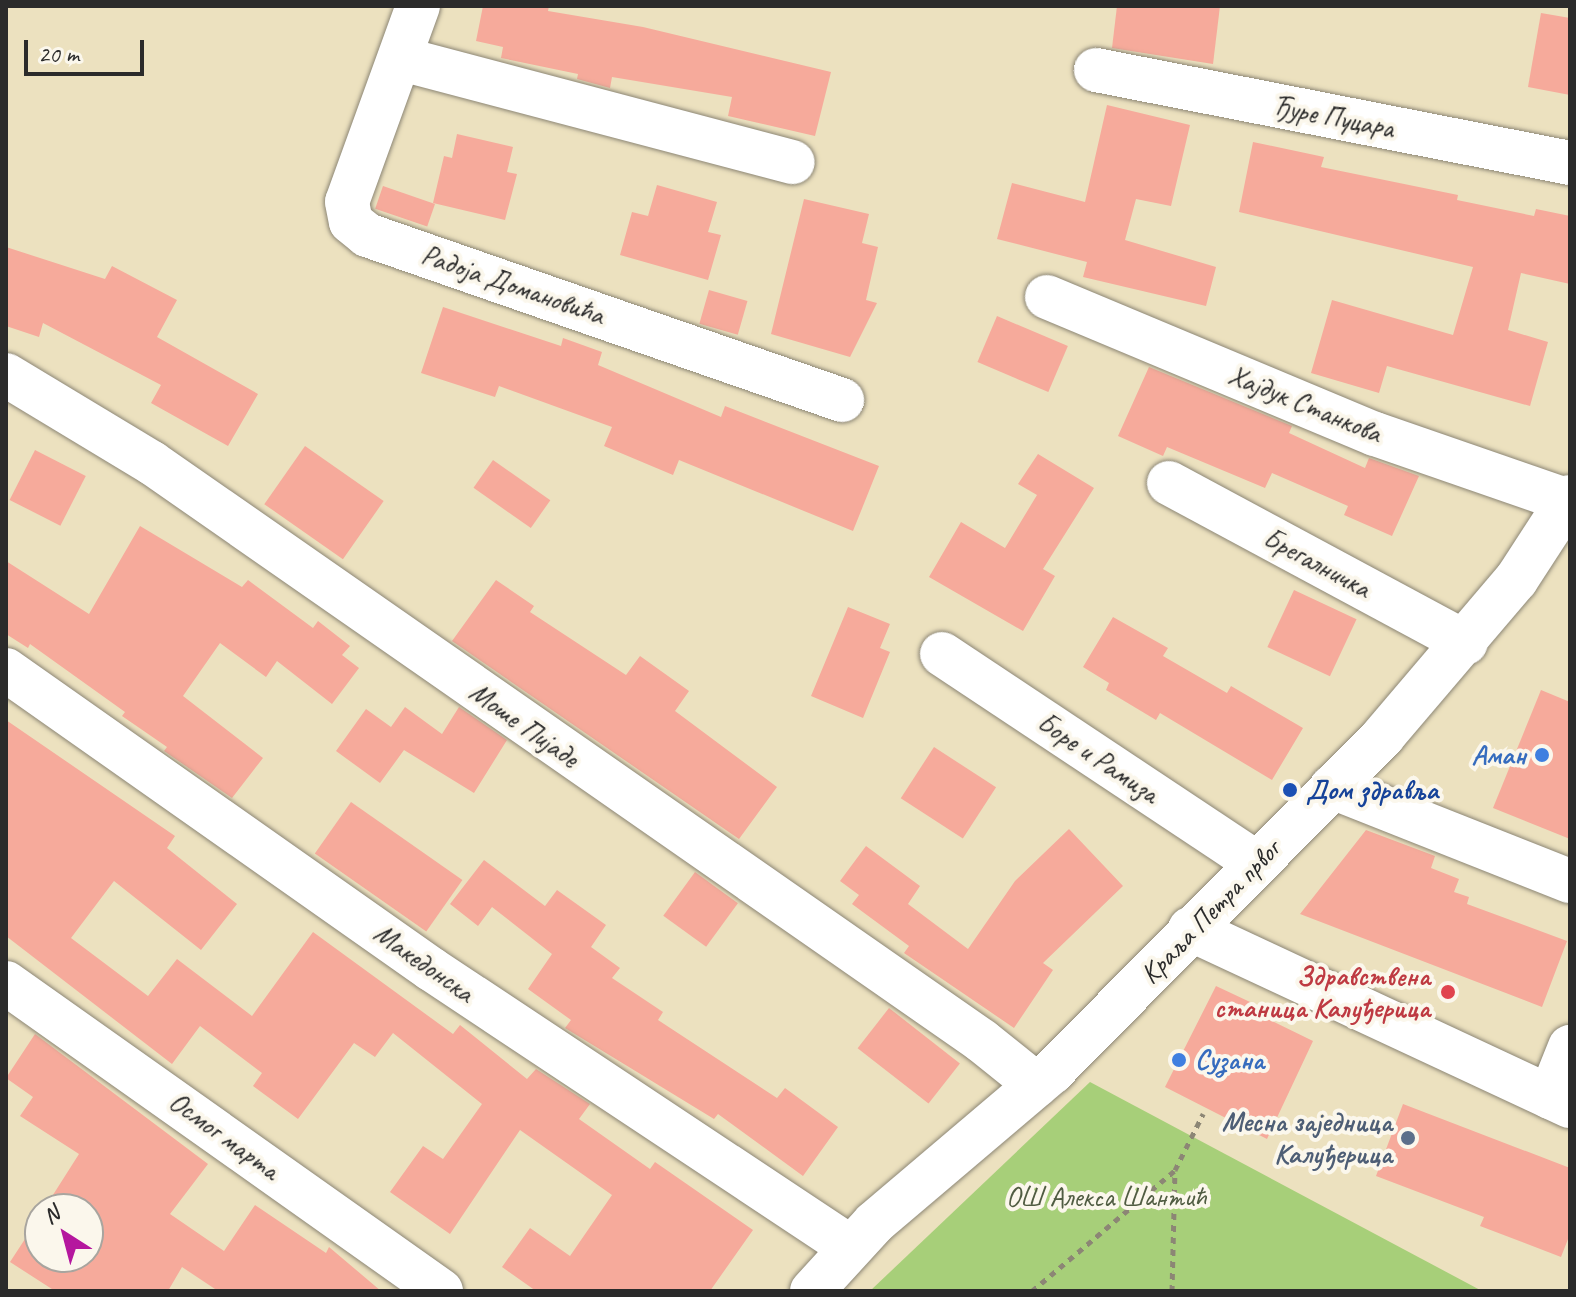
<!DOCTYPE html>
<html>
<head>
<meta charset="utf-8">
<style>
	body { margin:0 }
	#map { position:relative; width:1576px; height:1297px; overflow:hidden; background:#ece1bf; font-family:Caveat,sans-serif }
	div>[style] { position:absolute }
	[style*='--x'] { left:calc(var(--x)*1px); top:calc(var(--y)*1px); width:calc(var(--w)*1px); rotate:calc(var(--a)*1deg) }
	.green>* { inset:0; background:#a7cf79 }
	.building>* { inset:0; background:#f6aa9b; transform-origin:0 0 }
	.path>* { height:5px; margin-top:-2.5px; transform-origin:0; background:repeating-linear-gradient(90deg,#8c8675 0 6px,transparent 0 12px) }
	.roads { filter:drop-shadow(0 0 2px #8c8675) drop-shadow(0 0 2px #8c8675) }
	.minor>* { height:44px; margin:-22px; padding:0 22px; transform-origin:22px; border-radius:22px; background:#fff }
	.dots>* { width:22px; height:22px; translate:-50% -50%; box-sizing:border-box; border:4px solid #fbf7ec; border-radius:50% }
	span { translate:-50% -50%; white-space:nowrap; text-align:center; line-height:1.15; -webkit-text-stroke:8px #fbf7ec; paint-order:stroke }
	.street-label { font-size:28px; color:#2b2b2b }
	.shop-label { font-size:28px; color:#366cbe; font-weight:700 }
	.right { translate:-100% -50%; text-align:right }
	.left { translate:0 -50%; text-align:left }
	.transit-label { font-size:28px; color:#164399; font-weight:700 }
	.health-label { font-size:28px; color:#be3a42; font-weight:700 }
	.service-label { font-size:28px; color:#4e5e75; font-weight:700 }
	.park-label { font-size:28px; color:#505c42 }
	.frame { position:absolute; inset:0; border:8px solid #2b2b2b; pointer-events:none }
	.north { position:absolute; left:24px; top:1193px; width:80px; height:80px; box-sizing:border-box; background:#fbf7ec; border:2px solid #a8a59f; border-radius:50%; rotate:324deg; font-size:22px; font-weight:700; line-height:32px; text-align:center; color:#2b2b2b }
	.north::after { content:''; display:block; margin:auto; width:28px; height:36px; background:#b5179e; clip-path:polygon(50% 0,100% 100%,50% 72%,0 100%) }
	.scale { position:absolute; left:24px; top:40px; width:120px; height:36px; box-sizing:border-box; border:4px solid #2b2b2b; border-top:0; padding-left:10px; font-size:24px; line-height:28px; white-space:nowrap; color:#2b2b2b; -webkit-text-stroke:6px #fbf7ec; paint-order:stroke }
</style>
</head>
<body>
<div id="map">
	<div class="green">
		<i style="clip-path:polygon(1090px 1082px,1482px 1291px,870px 1291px)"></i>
	</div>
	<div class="building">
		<i style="clip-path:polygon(483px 6px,549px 6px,548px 11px,643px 27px,831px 72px,815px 136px,728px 116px,732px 97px,612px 77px,610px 88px,577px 79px,578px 74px,501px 58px,503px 47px,476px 41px)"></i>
		<i style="clip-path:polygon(1117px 6px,1220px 6px,1213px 64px,1112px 48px)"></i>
		<i style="clip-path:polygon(1541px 13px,1570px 18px,1570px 95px,1528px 87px)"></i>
		<i style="clip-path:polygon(1107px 105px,1190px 125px,1171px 206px,1136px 199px,1125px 240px,1216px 267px,1206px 306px,1083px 277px,1087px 262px,997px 239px,1012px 183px,1085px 202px)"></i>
		<i style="clip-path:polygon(457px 134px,513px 147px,507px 172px,517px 174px,505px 220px,433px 203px,444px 156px,452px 158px)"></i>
		<i style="clip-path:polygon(1253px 142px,1324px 157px,1321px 167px,1458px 195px,1457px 200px,1534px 216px,1536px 209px,1570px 216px,1570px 284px,1521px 273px,1508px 330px,1548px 342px,1530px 406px,1387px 366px,1379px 393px,1311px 373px,1332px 300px,1453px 335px,1473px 267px,1239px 212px)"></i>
		<i style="clip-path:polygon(657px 185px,717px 202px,708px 232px,721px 235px,708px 280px,620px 255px,632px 212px,648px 216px)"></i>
		<i style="left:383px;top:186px;width:55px;height:24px;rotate:19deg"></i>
		<i style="clip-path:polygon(804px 199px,869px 214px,862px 243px,878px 247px,866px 300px,877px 303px,850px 357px,771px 334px)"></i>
		<i style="clip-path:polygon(6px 247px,105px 279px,112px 266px,177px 300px,157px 337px,258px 394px,228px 446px,151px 403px,161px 385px,43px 323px,39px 337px,6px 326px)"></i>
		<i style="left:709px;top:290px;width:40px;height:35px;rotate:16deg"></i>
		<i style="clip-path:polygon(443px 307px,561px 346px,563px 338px,602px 352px,598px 365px,721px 417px,725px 406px,879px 466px,853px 531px,679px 460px,673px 475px,604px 446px,612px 427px,499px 386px,495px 397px,421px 373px)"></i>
		<i style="left:997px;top:316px;width:77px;height:50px;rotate:23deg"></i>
		<i style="clip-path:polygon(1149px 367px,1292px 426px,1289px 433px,1365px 468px,1369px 458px,1419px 476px,1392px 536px,1344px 515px,1348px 506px,1272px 473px,1265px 488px,1167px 447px,1163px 456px,1118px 436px)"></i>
		<i style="left:305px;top:446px;width:96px;height:71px;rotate:35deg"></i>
		<i style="left:35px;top:450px;width:57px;height:56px;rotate:27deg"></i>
		<i style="clip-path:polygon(1038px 454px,1094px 488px,1043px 569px,1055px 576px,1023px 631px,929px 577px,961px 522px,1005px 548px,1037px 495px,1018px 484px)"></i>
		<i style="left:493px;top:460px;width:70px;height:34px;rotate:35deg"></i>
		<i style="clip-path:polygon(140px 526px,242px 587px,248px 580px,313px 628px,318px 621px,350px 646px,342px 655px,359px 668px,332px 704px,277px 661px,266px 677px,220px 643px,183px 696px,263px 758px,232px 798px,164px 751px,167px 747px,122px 716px,125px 712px,30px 644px,28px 648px,6px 634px,6px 561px,89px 614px)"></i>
		<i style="clip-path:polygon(496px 580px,534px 606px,530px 612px,626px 675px,640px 656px,689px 691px,675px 711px,777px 787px,739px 839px,452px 641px)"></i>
		<i style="left:1294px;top:590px;width:69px;height:63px;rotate:25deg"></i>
		<i style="clip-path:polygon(848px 607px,890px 624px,880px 648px,890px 652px,863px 718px,811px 696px)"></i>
		<i style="clip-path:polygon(1113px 617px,1168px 648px,1163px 656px,1227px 693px,1231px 686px,1303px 728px,1272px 780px,1160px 713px,1156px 720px,1106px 690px,1109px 683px,1083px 667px)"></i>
		<i style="clip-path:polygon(1541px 690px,1570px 702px,1570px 839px,1493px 808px)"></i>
		<i style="clip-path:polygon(405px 707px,442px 734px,459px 707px,507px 740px,474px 793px,404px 750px,380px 783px,336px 751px,366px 709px,391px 727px)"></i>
		<i style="clip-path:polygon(6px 720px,175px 836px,167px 848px,237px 904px,201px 950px,114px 881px,71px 938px,148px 996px,177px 959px,252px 1016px,313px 932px,453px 1034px,460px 1025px,527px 1079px,536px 1069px,590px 1104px,579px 1119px,650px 1169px,655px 1162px,753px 1230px,710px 1291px,536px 1291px,502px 1267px,530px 1228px,570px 1256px,612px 1195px,520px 1130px,450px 1234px,390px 1192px,423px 1146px,443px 1159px,482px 1104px,393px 1033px,375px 1057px,354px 1043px,298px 1119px,253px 1086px,262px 1073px,200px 1026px,172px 1064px,6px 936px)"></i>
		<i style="left:934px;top:747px;width:74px;height:61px;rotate:33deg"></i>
		<i style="left:351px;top:802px;width:136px;height:63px;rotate:35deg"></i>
		<i style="clip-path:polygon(1069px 829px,1123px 886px,1043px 963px,1053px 970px,1014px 1028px,904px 953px,909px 946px,852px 904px,859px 895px,840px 881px,866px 846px,920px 886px,908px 904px,968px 949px,1015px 881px)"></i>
		<i style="clip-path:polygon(1366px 830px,1435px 856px,1431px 868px,1459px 879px,1454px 892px,1469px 897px,1467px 904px,1567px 941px,1542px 1007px,1300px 914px)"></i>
		<i style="clip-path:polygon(484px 860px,545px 906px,557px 890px,606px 925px,591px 947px,620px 968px,612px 978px,663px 1012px,658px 1020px,777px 1098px,785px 1088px,838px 1127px,803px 1176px,718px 1114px,714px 1119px,565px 1028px,571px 1020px,528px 989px,552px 954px,492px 907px,478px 926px,450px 904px)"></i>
		<i style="left:695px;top:872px;width:53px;height:54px;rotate:36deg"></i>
		<i style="clip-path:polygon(1216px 986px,1265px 1009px,1262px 1016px,1313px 1041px,1267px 1139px,1165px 1087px)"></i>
		<i style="left:889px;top:1008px;width:90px;height:51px;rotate:38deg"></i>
		<i style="clip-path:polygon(35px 1034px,208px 1164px,170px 1214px,224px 1251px,255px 1205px,326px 1253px,329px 1247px,381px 1291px,218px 1291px,182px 1267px,168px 1291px,55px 1291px,10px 1262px,40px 1216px,40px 1257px,88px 1257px,88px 1209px,44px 1209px,79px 1154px,20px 1116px,33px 1097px,6px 1078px)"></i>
		<i style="clip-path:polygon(1403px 1104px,1570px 1168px,1570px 1234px,1561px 1257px,1480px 1226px,1484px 1217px,1376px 1176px)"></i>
	</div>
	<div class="path">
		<i style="--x:1032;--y:1291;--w:187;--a:-40.2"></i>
		<i style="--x:1175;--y:1170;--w:63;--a:-63.4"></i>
		<i style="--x:1172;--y:1291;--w:120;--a:-88.6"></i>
	</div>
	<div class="roads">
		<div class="minor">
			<i style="--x:418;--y:6;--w:208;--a:109.9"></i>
			<i style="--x:347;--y:202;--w:20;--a:79"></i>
			<i style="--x:351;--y:222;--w:21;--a:39"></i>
			<i style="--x:367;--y:235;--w:503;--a:19.16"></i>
			<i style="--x:402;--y:59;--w:404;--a:14.8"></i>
			<i style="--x:1096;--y:70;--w:483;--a:11.1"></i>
			<i style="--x:1047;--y:297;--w:355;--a:22.7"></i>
			<i style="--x:1375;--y:434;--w:204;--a:19.1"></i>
			<i style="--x:6;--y:375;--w:170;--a:31.1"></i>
			<i style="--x:152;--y:463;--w:1011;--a:34.85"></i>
			<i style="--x:982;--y:1041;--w:70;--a:38.7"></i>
			<i style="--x:1169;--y:483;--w:337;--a:28.3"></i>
			<i style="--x:942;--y:654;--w:376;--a:33.6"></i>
			<i style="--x:6;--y:670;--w:520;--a:35.13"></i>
			<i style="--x:431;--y:969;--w:503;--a:33.56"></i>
			<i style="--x:1332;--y:787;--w:256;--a:21.6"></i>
			<i style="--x:1190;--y:929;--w:419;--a:25"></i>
			<i style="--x:6;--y:983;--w:533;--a:35.3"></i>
			<i style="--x:1550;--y:1097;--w:54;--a:-68.2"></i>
			<i style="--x:812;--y:1291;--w:92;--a:-47.6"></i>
			<i style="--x:874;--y:1223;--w:233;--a:-40.3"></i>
			<i style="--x:1052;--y:1072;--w:472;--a:-45.4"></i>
			<i style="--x:1383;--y:736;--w:205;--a:-49.6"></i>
			<i style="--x:1516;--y:580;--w:99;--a:-57"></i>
		</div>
	</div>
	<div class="dots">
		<i style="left:1542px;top:755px;background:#3f7fe0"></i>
		<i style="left:1290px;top:790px;background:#1a4fb4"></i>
		<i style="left:1448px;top:992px;background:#e0444e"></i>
		<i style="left:1179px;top:1060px;background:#3f7fe0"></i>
		<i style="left:1408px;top:1138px;background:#5c6f8a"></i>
	</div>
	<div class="street-label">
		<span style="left:1333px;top:117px;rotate:11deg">Ђуре Пуцара</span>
		<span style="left:513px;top:285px;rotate:19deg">Радоја Домановића</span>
		<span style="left:1305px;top:404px;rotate:22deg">Хајдук Станкова</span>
		<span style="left:1317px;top:563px;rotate:28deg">Брегалничка</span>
		<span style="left:524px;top:725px;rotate:35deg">Моше Пијаде</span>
		<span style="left:1098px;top:758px;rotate:34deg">Боре и Рамиза</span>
		<span style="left:1210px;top:912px;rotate:-46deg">Краља Петра првог</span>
		<span style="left:424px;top:963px;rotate:35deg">Македонска</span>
		<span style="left:224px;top:1136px;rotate:36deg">Осмог марта</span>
	</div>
	<div class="shop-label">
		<span class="right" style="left:1526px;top:755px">Аман</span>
		<span class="left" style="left:1195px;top:1060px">Сузана</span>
	</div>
	<div class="transit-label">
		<span class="left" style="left:1306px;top:790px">Дом здравља</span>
	</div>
	<div class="health-label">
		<span class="right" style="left:1430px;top:992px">Здравствена<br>станица Калуђерица</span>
	</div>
	<div class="service-label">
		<span class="right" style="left:1392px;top:1138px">Месна заједница<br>Калуђерица</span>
	</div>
	<div class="park-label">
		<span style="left:1106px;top:1197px">ОШ Алекса Шантић</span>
	</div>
	<div class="frame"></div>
	<div class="north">N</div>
	<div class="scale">20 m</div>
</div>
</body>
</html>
